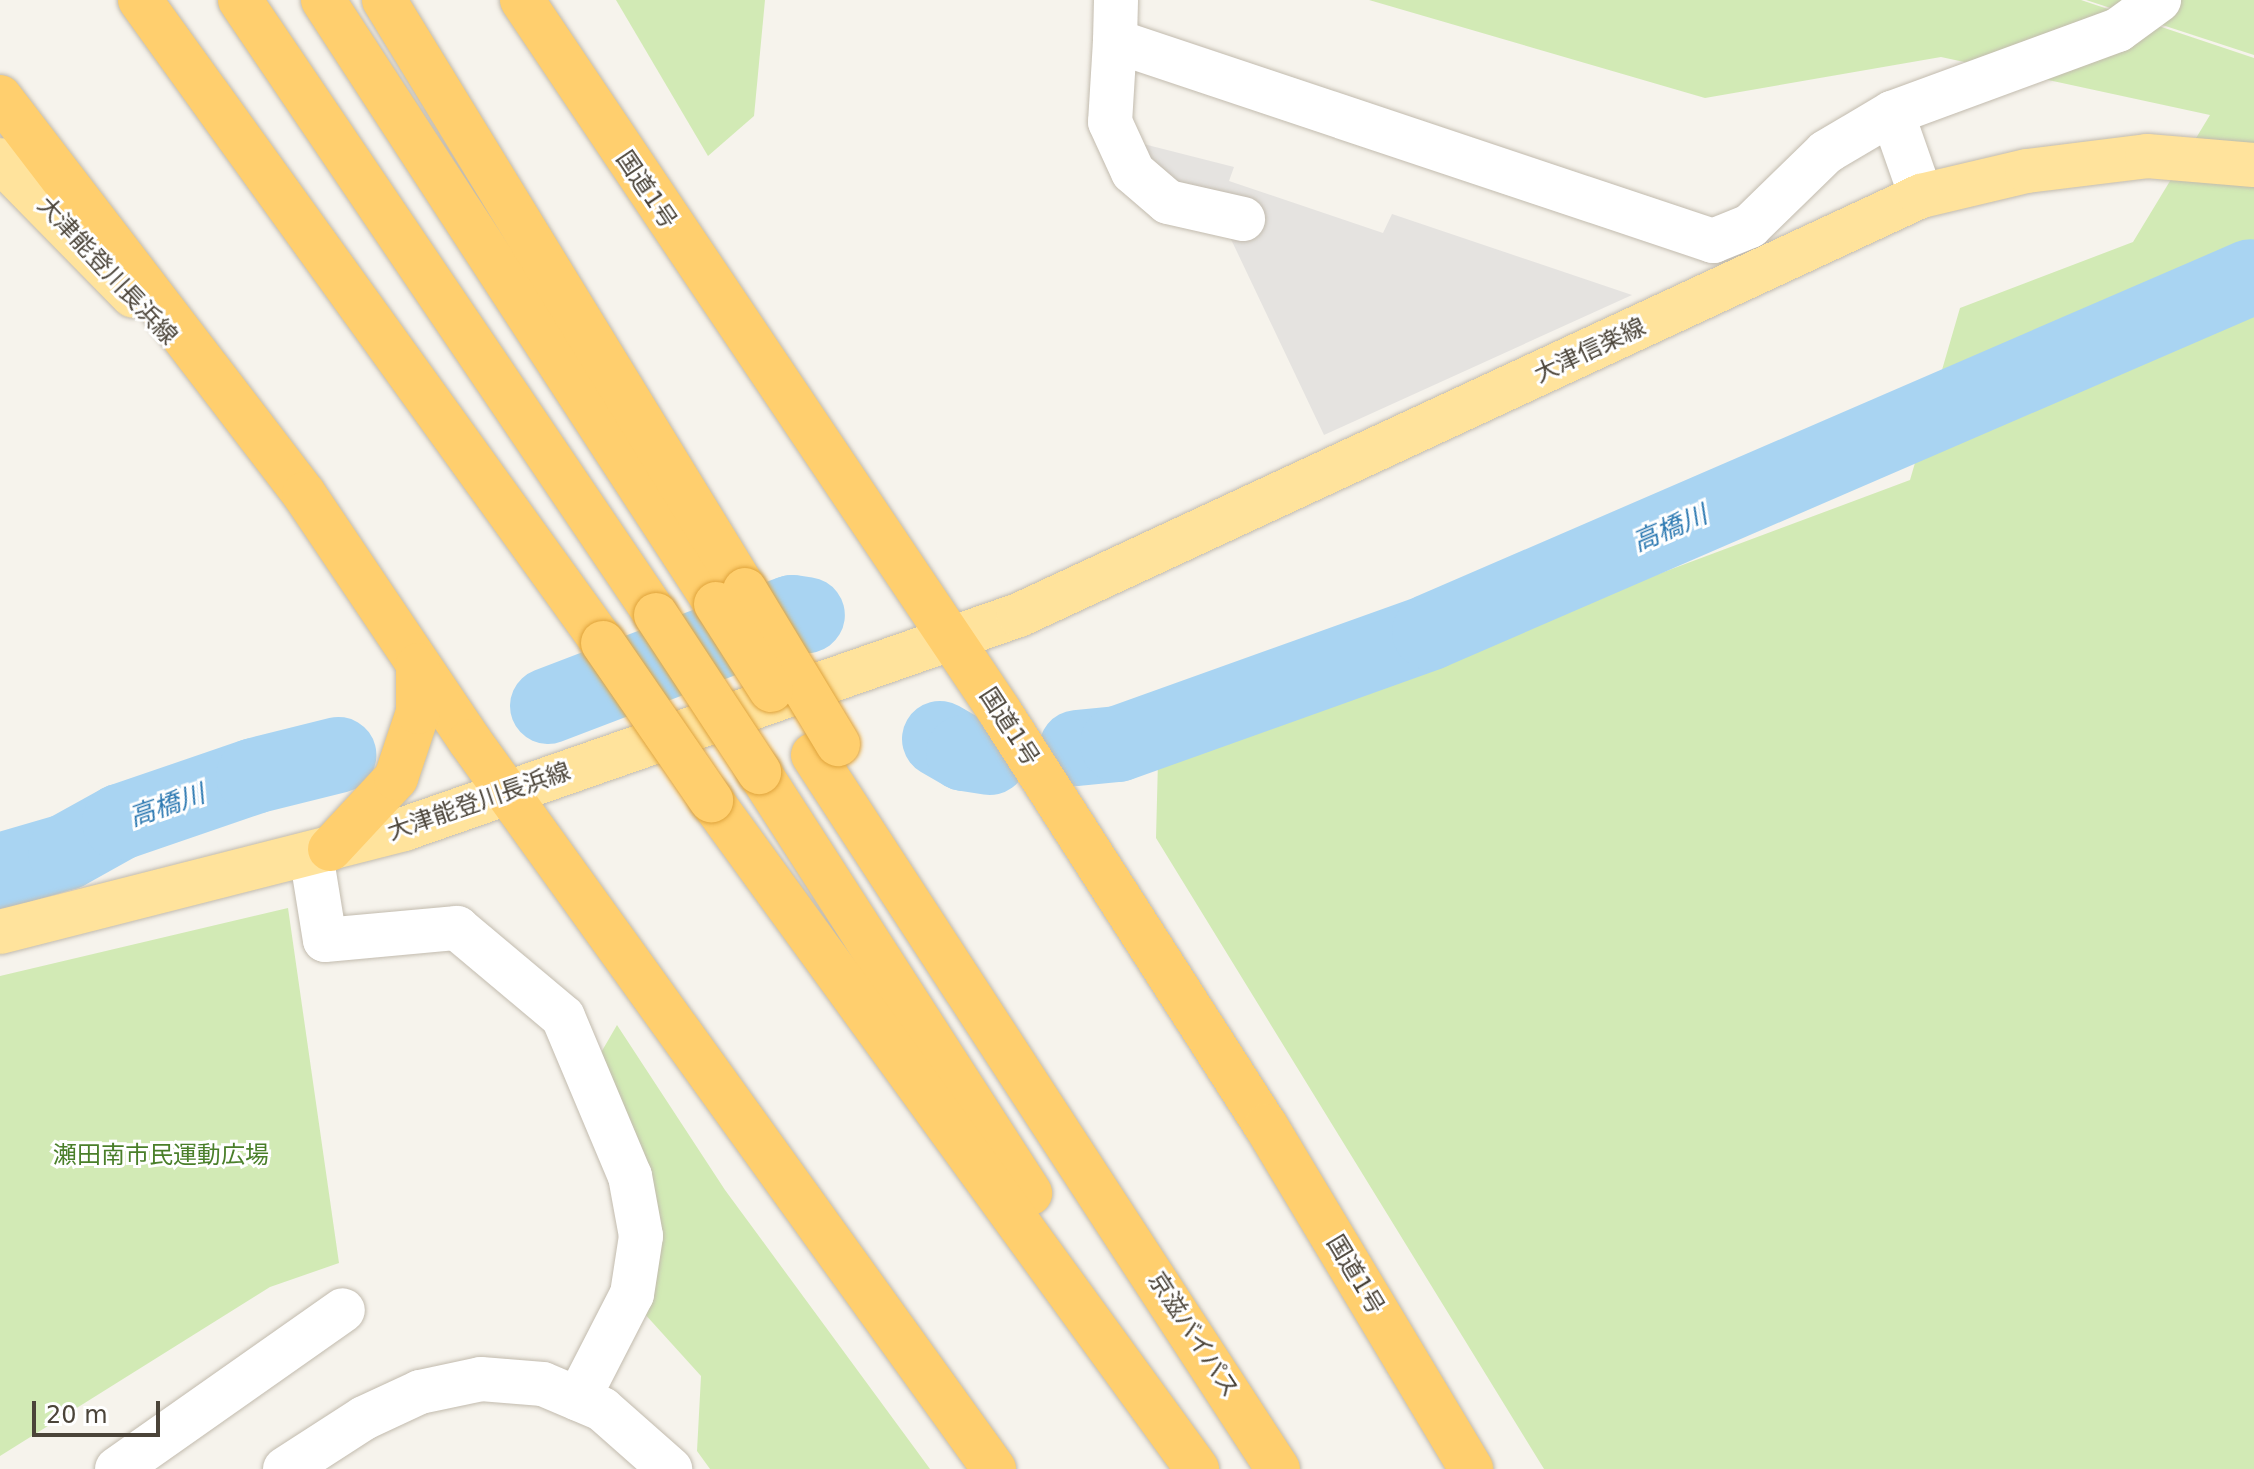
<!DOCTYPE html>
<html>
<head>
<meta charset="utf-8">
<style>
	body { margin:0 }
	#map { position:relative; width:2254px; height:1469px; overflow:hidden; background:#f6f3ec; font-family:"DejaVu Sans","Noto Sans JP",sans-serif }
	div>[style] { position:absolute }
	[style*='--x'] { left:calc(var(--x)*1px); top:calc(var(--y)*1px); width:calc(var(--w)*1px); rotate:calc(var(--a)*1deg) }
	.green>* { inset:0; background:#d2eab5 }
	.parking>* { inset:0; background:#e5e3e0 }
	.river>* { height:76px; margin:-38px; padding:0 38px; transform-origin:38px; border-radius:38px; background:#a9d4f2 }
	.roads { filter:drop-shadow(0 0 2px #c2bbae) drop-shadow(0 0 2px #c2bbae) }
	.minor>* { height:44px; margin:-22px; padding:0 22px; transform-origin:22px; border-radius:22px; background:#fff }
	.major>* { height:44px; margin:-22px; padding:0 22px; transform-origin:22px; border-radius:22px; background:#ffe39c }
	.highway>* { height:44px; margin:-22px; padding:0 22px; transform-origin:22px; border-radius:22px; background:#ffcf6e }
	.bridges { filter:drop-shadow(0 0 2px #e0a43c) drop-shadow(0 0 2px #e0a43c) }
	.highway-bridge>* { height:44px; margin:-22px; padding:0 22px; transform-origin:22px; border-radius:22px; background:#ffcf6e }
	span { translate:-50% -50%; white-space:nowrap; text-align:center; line-height:1.15; -webkit-text-stroke:6px #fff; paint-order:stroke }
	.street-label { font-size:24px; color:#4b4439 }
	.park-label { font-size:24px; color:#4a7f2a }
	.water-label { font-size:26px; color:#2e7ab2; font-style:italic }
	.scale { position:absolute; left:32px; top:1401px; width:128px; height:36px; box-sizing:border-box; border:4px solid #4b4439; border-top:0; padding-left:10px; font-size:24px; line-height:28px; white-space:nowrap; color:#4b4439; -webkit-text-stroke:6px #fff; paint-order:stroke }
</style>
</head>
<body>
<div id="map">
	<div class="green">
		<i style="clip-path:polygon(616px 0,765px 0,754px 116px,708px 156px)"></i>
		<i style="clip-path:polygon(1369px 0,2081px 0,2254px 58px,2254px 1469px,1544px 1469px,1156px 838px,1158px 761px,1910px 480px,1960px 308px,2133px 242px,2210px 115px,1941px 57px,1705px 98px)"></i>
		<i style="clip-path:polygon(2086px 0,2254px 0,2254px 55px)"></i>
		<i style="clip-path:polygon(288px 908px,339px 1263px,270px 1287px,0 1456px,0 976px)"></i>
		<i style="clip-path:polygon(617px 1025px,725px 1190px,930px 1469px,710px 1469px,697px 1451px,701px 1376px,643px 1312px,599px 1056px)"></i>
	</div>
	<div class="parking">
		<i style="clip-path:polygon(1116px 137px,1234px 167px,1229px 181px,1383px 233px,1392px 214px,1632px 295px,1324px 435px,1219px 214px)"></i>
	</div>
	<div class="river">
		<i style="--x:548;--y:706;--w:261;--a:-20.9"></i>
		<i style="--x:792;--y:613;--w:15;--a:8"></i>
		<i style="--x:940;--y:739;--w:28;--a:30"></i>
		<i style="--x:964;--y:753;--w:26;--a:9"></i>
		<i style="--x:1077;--y:748;--w:41;--a:-5.6"></i>
		<i style="--x:1118;--y:744;--w:331;--a:-19.7"></i>
		<i style="--x:1430;--y:632;--w:894;--a:-23.38"></i>
		<i style="--x:0;--y:871;--w:69;--a:-16.1"></i>
		<i style="--x:66;--y:852;--w:62;--a:-29.1"></i>
		<i style="--x:120;--y:822;--w:142;--a:-18.9"></i>
		<i style="--x:254;--y:776;--w:87;--a:-14"></i>
	</div>
	<div class="roads">
		<div class="minor">
			<i style="--x:1116;--y:0;--w:41;--a:91.4"></i>
			<i style="--x:1115;--y:41;--w:631;--a:18.49"></i>
			<i style="--x:1713;--y:241;--w:40;--a:-22"></i>
			<i style="--x:1750;--y:226;--w:106;--a:-44.2"></i>
			<i style="--x:1826;--y:152;--w:77;--a:-30.6"></i>
			<i style="--x:1892;--y:113;--w:241;--a:-20.2"></i>
			<i style="--x:2118;--y:30;--w:51;--a:-36.2"></i>
			<i style="--x:1115;--y:41;--w:81;--a:93.5"></i>
			<i style="--x:1110;--y:122;--w:55;--a:65.3"></i>
			<i style="--x:1133;--y:172;--w:46;--a:40.6"></i>
			<i style="--x:1168;--y:202;--w:77;--a:12.8"></i>
			<i style="--x:1892;--y:113;--w:88;--a:70.7"></i>
			<i style="--x:311;--y:854;--w:87;--a:80.8"></i>
			<i style="--x:325;--y:940;--w:133;--a:-5.2"></i>
			<i style="--x:457;--y:928;--w:138;--a:40"></i>
			<i style="--x:563;--y:1017;--w:173;--a:67.2"></i>
			<i style="--x:630;--y:1176;--w:61;--a:79.6"></i>
			<i style="--x:641;--y:1236;--w:59;--a:98.8"></i>
			<i style="--x:632;--y:1294;--w:118;--a:117.2"></i>
			<i style="--x:117;--y:1469;--w:276;--a:-35.1"></i>
			<i style="--x:285;--y:1469;--w:94;--a:-32.8"></i>
			<i style="--x:364;--y:1418;--w:62;--a:-24.9"></i>
			<i style="--x:420;--y:1392;--w:62;--a:-12"></i>
			<i style="--x:481;--y:1379;--w:62;--a:4.6"></i>
			<i style="--x:543;--y:1384;--w:64;--a:23"></i>
			<i style="--x:602;--y:1409;--w:91;--a:41.4"></i>
		</div>
		<div class="major">
			<i style="--x:0;--y:160;--w:190;--a:45.6"></i>
			<i style="--x:0;--y:932;--w:417;--a:-14.3"></i>
			<i style="--x:404;--y:829;--w:651;--a:-19.19"></i>
			<i style="--x:1019;--y:615;--w:995;--a:-24.92"></i>
			<i style="--x:1921;--y:196;--w:109;--a:-13.3"></i>
			<i style="--x:2027;--y:171;--w:121;--a:-7.1"></i>
			<i style="--x:2147;--y:156;--w:107;--a:4.8"></i>
		</div>
		<div class="highway">
			<i style="--x:140;--y:0;--w:792;--a:54.24"></i>
			<i style="--x:240;--y:0;--w:742;--a:55.92"></i>
			<i style="--x:323;--y:0;--w:721;--a:56.95"></i>
			<i style="--x:384;--y:0;--w:692;--a:58.54"></i>
			<i style="--x:522;--y:0;--w:858;--a:56.12"></i>
			<i style="--x:1000;--y:712;--w:492;--a:57.3"></i>
			<i style="--x:1266;--y:1126;--w:400;--a:59.1"></i>
			<i style="--x:0;--y:97;--w:500;--a:52.56"></i>
			<i style="--x:304;--y:494;--w:298;--a:56.1"></i>
			<i style="--x:470;--y:741;--w:897;--a:54.25"></i>
			<i style="--x:813;--y:755;--w:852;--a:56.93"></i>
			<i style="--x:759;--y:772;--w:501;--a:57.23"></i>
			<i style="--x:711;--y:800;--w:827;--a:54"></i>
			<i style="--x:330;--y:849;--w:97;--a:-47.1"></i>
			<i style="--x:396;--y:778;--w:70;--a:-71.6"></i>
			<i style="--x:418;--y:712;--w:47;--a:-90"></i>
		</div>
	</div>
	<div class="bridges">
		<div class="highway-bridge">
			<i style="--x:745;--y:590;--w:180;--a:58.9"></i>
			<i style="--x:716;--y:604;--w:102;--a:57.4"></i>
			<i style="--x:656;--y:615;--w:188;--a:56.7"></i>
			<i style="--x:603;--y:643;--w:191;--a:55.5"></i>
		</div>
	</div>
	<div class="street-label">
		<span style="left:646px;top:190px;rotate:56deg">国道1号</span>
		<span style="left:107px;top:271px;rotate:47deg">大津能登川長浜線</span>
		<span style="left:1590px;top:351px;rotate:-25deg">大津信楽線</span>
		<span style="left:1009px;top:727px;rotate:57deg">国道1号</span>
		<span style="left:479px;top:802px;rotate:-19deg">大津能登川長浜線</span>
		<span style="left:1355px;top:1275px;rotate:59deg">国道1号</span>
		<span style="left:1193px;top:1335px;rotate:57deg">京滋バイパス</span>
	</div>
	<div class="park-label">
		<span style="left:161px;top:1156px">瀬田南市民運動広場</span>
	</div>
	<div class="water-label">
		<span style="left:1670px;top:529px;rotate:-23deg">高橋川</span>
		<span style="left:167px;top:806px;rotate:-19deg">高橋川</span>
	</div>
	<div class="scale">20 m</div>
</div>
</body>
</html>
